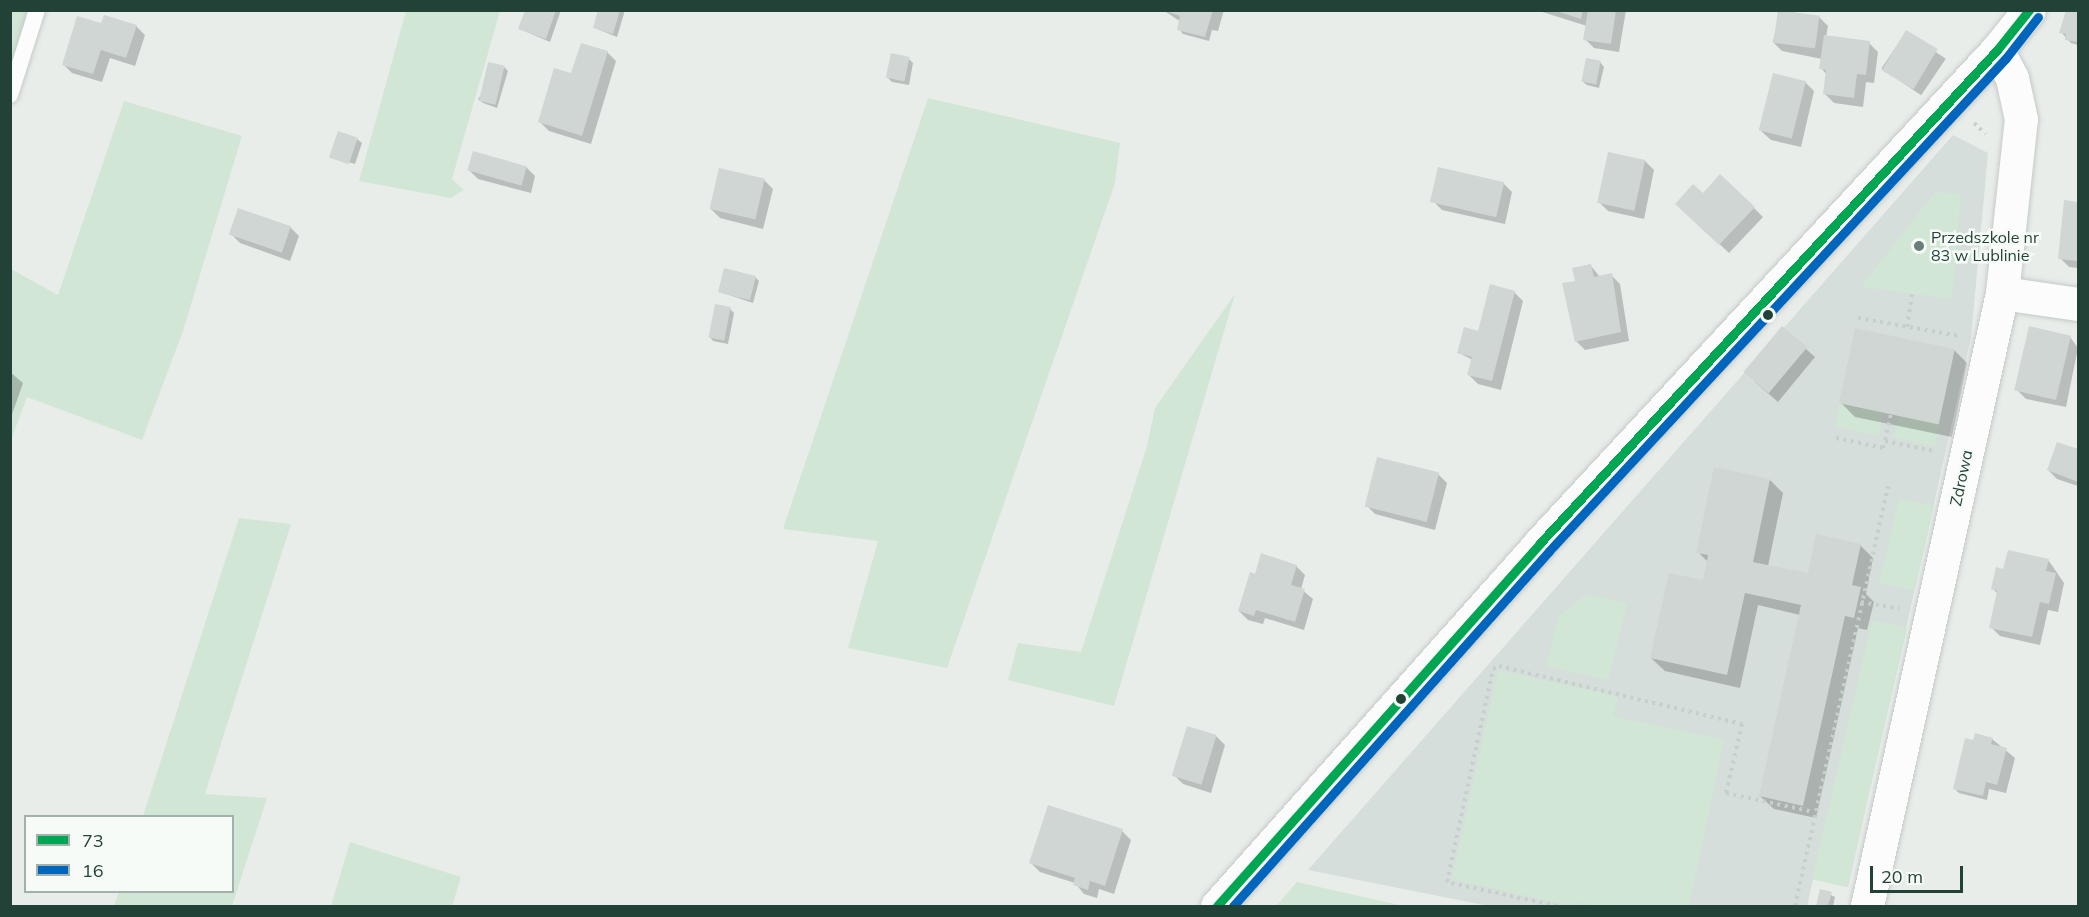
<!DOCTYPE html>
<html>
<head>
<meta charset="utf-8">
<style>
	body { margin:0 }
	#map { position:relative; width:2089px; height:917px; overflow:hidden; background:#e8edea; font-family:Mulish,sans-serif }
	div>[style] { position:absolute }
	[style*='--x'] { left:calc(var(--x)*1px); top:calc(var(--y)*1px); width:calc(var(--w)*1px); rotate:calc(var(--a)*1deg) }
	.built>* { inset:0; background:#d5deda }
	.green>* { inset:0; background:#d1e6d5; transform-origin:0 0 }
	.shadow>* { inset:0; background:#0003; transform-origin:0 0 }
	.building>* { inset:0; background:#cfd6d3; transform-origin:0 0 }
	.path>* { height:4px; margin-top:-2px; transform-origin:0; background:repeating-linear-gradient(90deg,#c6cfcb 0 3px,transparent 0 7.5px) }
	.roads { filter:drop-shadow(0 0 2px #c5cac7) drop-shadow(0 0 2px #c5cac7) }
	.service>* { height:16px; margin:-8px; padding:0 8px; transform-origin:8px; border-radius:8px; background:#fcfcfc }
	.minor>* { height:33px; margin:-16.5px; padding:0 16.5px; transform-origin:16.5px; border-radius:16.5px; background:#fcfcfc }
	.tertiary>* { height:33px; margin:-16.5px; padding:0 16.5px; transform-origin:16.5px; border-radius:16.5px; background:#fcfcfc }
	.bus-1>* { height:9px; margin:-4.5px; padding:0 4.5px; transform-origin:4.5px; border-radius:4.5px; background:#00a651 }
	.bus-2>* { height:9px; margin:-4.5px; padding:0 4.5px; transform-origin:4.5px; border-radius:4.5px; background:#0065bd }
	.dots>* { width:16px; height:16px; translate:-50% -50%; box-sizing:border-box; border:3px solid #f7fbf8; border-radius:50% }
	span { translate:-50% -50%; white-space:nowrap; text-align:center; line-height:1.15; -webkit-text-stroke:5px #f7fbf8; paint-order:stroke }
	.poi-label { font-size:16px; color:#234237 }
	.left { translate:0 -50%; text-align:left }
	.street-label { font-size:16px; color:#234237 }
	.frame { position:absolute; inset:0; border:12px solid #234237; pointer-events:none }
	.legend { position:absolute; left:24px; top:815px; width:210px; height:78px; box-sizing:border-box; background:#f7fbf8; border:2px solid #a2b1ab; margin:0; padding:8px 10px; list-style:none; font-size:18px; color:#234237 }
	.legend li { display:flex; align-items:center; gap:12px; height:30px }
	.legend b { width:30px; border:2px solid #a2b1ab }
	.scale { position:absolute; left:1870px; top:866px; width:93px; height:27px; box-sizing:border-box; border:3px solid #234237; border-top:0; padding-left:8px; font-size:18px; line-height:21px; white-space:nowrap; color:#234237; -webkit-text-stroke:4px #f7fbf8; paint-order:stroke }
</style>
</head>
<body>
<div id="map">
	<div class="built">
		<i style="clip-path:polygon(1953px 135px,1988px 153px,1971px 338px,1848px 887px,1813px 879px,1807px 906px,1489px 906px,1308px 870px)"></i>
	</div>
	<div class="green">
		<i style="clip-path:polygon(11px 11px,31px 11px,11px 83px)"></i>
		<i style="clip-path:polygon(406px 11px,500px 11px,452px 179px,464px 190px,451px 198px,359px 181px)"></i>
		<i style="clip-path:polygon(928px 98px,1120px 143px,1115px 183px,947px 668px,848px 648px,878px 541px,783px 529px)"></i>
		<i style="clip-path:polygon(124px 101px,242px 136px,183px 331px,142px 440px,27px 397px,11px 440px,11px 269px,58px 295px)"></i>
		<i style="clip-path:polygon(1935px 192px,1961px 194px,1952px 299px,1861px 287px)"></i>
		<i style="clip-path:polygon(1235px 294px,1114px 706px,1008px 680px,1018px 643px,1081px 652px,1147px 446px,1155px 408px)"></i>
		<i style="left:1840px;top:404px;width:44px;height:23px;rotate:12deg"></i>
		<i style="left:1898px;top:416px;width:42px;height:22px;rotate:12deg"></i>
		<i style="left:1899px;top:498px;width:36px;height:87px;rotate:13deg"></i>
		<i style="clip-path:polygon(239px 518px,291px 524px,205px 794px,267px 798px,232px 906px,114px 906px,119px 892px,232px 892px,232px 816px,143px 816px)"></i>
		<i style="clip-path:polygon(1587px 594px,1627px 604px,1608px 680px,1546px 666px,1558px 617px)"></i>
		<i style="left:1872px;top:620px;width:36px;height:266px;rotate:13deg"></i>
		<i style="clip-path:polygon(1498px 670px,1618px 696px,1613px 716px,1724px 740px,1689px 906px,1596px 906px,1573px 902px,1572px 906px,1452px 879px)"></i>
		<i style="clip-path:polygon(350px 842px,461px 877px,452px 906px,331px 906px)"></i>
		<i style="clip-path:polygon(1297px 882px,1404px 906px,1276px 906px)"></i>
	</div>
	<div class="shadow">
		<i style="clip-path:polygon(527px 10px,561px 10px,550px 42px,520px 29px)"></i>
		<i style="clip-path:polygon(600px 10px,625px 10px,617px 37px,595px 28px)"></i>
		<i style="clip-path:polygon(1163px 10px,1224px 10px,1218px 31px,1212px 30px,1209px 41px,1183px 34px,1179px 29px,1181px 22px)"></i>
		<i style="clip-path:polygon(1536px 10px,1626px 10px,1619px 52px,1594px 48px,1585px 39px,1587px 26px)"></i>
		<i style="clip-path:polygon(1780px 10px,1819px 17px,1828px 26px,1826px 37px,1869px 43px,1878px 52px,1874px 83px,1866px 82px,1863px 107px,1834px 103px,1825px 94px,1827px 75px,1821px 68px,1822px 59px,1782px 51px,1773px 42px)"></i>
		<i style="clip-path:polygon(2068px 10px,2078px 10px,2078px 45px,2071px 43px,2061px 32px)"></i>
		<i style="clip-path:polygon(102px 25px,136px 26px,145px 35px,135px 66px,110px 58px,102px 82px,72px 73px,63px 64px)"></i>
		<i style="left:1906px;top:32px;width:48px;height:44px;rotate:34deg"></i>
		<i style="clip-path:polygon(607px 52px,616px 61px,591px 144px,549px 131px,540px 122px)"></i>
		<i style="clip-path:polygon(909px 59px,913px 63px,909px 85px,892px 82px,887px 77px)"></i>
		<i style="clip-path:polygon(1600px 62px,1604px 67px,1599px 88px,1587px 85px,1582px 81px)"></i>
		<i style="clip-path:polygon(504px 67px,508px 71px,497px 108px,483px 103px,478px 99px)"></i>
		<i style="clip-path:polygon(1805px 82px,1814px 91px,1801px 147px,1771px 140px,1761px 131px)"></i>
		<i style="clip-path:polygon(357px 139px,362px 143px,355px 164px,331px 157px)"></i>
		<i style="clip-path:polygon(1645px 161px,1654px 170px,1644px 219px,1608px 211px,1599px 202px)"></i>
		<i style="clip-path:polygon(526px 167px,535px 176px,531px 193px,478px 179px,469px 170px)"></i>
		<i style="clip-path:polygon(764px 180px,773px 189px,763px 229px,720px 218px,711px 209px)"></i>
		<i style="clip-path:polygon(1503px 183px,1512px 192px,1505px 224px,1442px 210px,1433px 201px)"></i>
		<i style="clip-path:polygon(1703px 195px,1754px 208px,1763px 217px,1729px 253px,1677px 204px)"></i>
		<i style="clip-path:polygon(2065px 202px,2078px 205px,2078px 268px,2069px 267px,2060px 258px)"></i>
		<i style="clip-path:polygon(290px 227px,299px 236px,290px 261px,240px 243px,231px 234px)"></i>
		<i style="clip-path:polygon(1591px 266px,1600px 277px,1611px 275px,1620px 284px,1629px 341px,1585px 350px,1576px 341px,1577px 282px)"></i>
		<i style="clip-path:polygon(755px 277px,759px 281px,753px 303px,720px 292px)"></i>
		<i style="clip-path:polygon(1514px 292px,1523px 301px,1501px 390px,1478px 384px,1469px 375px,1473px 360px,1459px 353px)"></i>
		<i style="clip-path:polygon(730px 309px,734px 313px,728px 344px,713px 341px,709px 336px)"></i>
		<i style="clip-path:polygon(1782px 328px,1815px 357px,1778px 402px,1754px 381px)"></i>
		<i style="clip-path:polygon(2070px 337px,2078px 348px,2066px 407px,2026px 399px,2017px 390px)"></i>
		<i style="clip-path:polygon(1954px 350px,1967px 363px,1952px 437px,1855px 417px,1841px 403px)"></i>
		<i style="clip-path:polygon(10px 372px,23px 383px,10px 420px)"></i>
		<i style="clip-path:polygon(2058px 444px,2078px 451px,2078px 486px,2057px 479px,2048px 470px)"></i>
		<i style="clip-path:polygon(1438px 474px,1447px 483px,1435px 530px,1375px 514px,1366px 505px)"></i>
		<i style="clip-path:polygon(1770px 480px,1783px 493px,1768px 566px,1809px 575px,1860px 545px,1873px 558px,1866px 594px,1874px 602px,1867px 630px,1858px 628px,1816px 818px,1774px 809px,1760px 796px,1800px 615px,1758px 605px,1740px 688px,1665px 671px,1651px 658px,1704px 582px,1708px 562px,1698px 552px)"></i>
		<i style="clip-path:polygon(2049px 561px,2064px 583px,2058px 612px,2048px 610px,2040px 645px,2000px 636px,1991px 627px,1998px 594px,1993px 589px,2005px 571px)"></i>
		<i style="clip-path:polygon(1296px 566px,1305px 575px,1301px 589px,1313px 599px,1304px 630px,1265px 618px,1263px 624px,1248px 620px,1239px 611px,1256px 575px)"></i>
		<i style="clip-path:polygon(1216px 736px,1225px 745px,1211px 793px,1183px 784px,1174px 775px)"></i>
		<i style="clip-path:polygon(1992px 739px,2015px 758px,2006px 793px,1989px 789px,1987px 800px,1959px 793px,1955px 789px)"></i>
		<i style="clip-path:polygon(1122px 831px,1131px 840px,1114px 894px,1099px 889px,1097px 898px,1084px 894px,1075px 883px,1040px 872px,1031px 863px)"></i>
		<i style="clip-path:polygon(1821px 890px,1835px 897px,1833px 906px,1817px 906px)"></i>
	</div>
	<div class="building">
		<i style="clip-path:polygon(525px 10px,556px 10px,546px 39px,518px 29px)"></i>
		<i style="clip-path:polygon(598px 10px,620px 10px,613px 34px,593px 28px)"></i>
		<i style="clip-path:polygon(1163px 10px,1213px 10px,1205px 37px,1177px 30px,1180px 16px)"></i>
		<i style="clip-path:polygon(1553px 10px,1583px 10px,1581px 19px)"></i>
		<i style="clip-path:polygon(1588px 10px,1616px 10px,1611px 44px,1583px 40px)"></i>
		<i style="left:1778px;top:10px;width:42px;height:33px;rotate:8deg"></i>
		<i style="clip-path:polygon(2066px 10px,2078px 10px,2078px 42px,2065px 40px,2066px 34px,2059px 33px)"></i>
		<i style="clip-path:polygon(104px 15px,137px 25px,126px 58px,101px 50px,93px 74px,62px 65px,77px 16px,101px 23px)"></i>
		<i style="left:1906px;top:30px;width:37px;height:47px;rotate:31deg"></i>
		<i style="clip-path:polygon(1824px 35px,1870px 41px,1866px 75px,1857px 74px,1854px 98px,1823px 94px,1826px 70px,1819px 69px)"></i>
		<i style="clip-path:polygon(581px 43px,608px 51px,582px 136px,538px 122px,554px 68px,571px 73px)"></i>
		<i style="left:891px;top:53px;width:19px;height:25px;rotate:12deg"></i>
		<i style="left:1586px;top:58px;width:15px;height:24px;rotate:11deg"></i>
		<i style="left:488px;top:62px;width:17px;height:40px;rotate:13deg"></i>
		<i style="left:1773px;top:73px;width:34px;height:59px;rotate:14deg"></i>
		<i style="left:338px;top:131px;width:21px;height:28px;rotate:19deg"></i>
		<i style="left:473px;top:151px;width:56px;height:20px;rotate:16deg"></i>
		<i style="left:1608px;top:152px;width:38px;height:52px;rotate:12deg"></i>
		<i style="left:1438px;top:167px;width:68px;height:36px;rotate:13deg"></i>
		<i style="left:719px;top:168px;width:47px;height:42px;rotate:13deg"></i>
		<i style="clip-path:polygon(1720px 174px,1755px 207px,1719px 245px,1675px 204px,1693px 184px,1703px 193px)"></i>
		<i style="clip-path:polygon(2064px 200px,2078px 202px,2078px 261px,2058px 259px)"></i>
		<i style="left:238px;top:208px;width:56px;height:28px;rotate:19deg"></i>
		<i style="clip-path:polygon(1591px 264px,1594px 277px,1612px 273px,1621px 332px,1575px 342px,1562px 283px,1575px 281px,1572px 268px)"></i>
		<i style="left:724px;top:268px;width:33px;height:25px;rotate:14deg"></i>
		<i style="clip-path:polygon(1490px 284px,1515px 291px,1492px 381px,1467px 375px,1472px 357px,1457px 353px,1464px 327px,1478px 331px)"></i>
		<i style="left:715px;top:304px;width:16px;height:34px;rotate:11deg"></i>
		<i style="left:1782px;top:326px;width:33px;height:60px;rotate:40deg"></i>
		<i style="left:2029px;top:326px;width:43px;height:66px;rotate:13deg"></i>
		<i style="left:1855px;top:328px;width:102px;height:77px;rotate:12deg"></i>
		<i style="clip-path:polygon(2057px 442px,2078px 449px,2078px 482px,2047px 470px)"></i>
		<i style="left:1377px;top:457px;width:64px;height:51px;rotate:14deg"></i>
		<i style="clip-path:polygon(1714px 467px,1770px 479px,1753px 562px,1808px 573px,1816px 534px,1861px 544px,1852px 585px,1861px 587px,1854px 618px,1845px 616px,1803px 806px,1759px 796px,1801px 605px,1745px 593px,1727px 675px,1650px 658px,1669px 573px,1703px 580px,1708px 555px,1696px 553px)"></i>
		<i style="clip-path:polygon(2008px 550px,2049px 559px,2046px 571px,2056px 573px,2049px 604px,2040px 602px,2032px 637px,1989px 628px,1997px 591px,1991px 589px,1996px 567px,2003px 569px)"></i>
		<i style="clip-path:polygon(1261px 553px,1297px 565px,1291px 585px,1305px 589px,1295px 622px,1256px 610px,1254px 616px,1238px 611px,1250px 572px,1255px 574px)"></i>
		<i style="left:1187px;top:726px;width:31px;height:52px;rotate:17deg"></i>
		<i style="clip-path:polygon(1975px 733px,1993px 738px,1991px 744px,2007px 748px,1997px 785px,1986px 782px,1983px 796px,1953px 789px,1965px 738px,1973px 740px)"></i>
		<i style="clip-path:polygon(1048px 805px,1123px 829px,1105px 886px,1090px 881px,1088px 890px,1073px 885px,1075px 878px,1029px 863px)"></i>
		<i style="clip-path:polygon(1820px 889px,1832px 892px,1828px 906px,1816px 906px)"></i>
	</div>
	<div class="path">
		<i style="--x:1974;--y:123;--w:16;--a:43"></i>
		<i style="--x:1858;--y:318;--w:103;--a:10.1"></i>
		<i style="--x:1907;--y:327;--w:33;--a:-81"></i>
		<i style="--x:1836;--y:438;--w:48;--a:12"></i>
		<i style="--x:1883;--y:448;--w:7;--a:-74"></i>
		<i style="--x:1885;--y:441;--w:50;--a:11.5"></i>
		<i style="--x:1885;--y:440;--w:26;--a:-77"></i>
		<i style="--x:1861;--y:602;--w:39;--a:10"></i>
		<i style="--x:1557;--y:906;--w:113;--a:-167.7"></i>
		<i style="--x:1447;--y:882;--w:218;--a:-77.8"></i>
		<i style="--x:1493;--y:669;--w:7;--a:-27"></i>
		<i style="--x:1499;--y:666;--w:250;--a:13.4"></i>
		<i style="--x:1742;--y:724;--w:71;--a:103.1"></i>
		<i style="--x:1726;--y:793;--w:90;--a:12.2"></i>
		<i style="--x:1795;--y:906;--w:430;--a:-77.5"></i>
	</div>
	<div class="roads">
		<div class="service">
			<i style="--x:10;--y:95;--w:89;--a:-72.4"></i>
		</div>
		<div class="minor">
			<i style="--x:2002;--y:293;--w:77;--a:8.2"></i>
			<i style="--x:1867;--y:906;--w:628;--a:-77.58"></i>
			<i style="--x:2002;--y:293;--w:175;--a:-83.8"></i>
			<i style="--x:2021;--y:119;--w:42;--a:-102.4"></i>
			<i style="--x:2012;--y:78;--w:32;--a:-118"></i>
		</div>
		<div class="tertiary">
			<i style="--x:1217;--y:906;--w:486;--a:-48.3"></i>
			<i style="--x:1540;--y:543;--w:672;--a:-47.17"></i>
			<i style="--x:1997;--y:50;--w:51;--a:-51.3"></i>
		</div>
	</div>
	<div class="bus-1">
		<i style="--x:1217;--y:906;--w:486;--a:-48.3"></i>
		<i style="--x:1540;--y:543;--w:672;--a:-47.17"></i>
		<i style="--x:1997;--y:50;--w:51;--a:-51.3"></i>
	</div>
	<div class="bus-2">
		<i style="--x:1233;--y:906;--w:475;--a:-48.3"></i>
		<i style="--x:1549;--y:551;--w:672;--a:-47.17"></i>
		<i style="--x:2006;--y:58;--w:52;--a:-52"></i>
	</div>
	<div class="dots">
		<i style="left:1919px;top:246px;background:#687e76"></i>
		<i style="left:1768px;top:315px;background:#234237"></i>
		<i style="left:1401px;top:699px;background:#234237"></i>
	</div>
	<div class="poi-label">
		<span class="left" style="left:1931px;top:246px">Przedszkole nr<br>83 w Lublinie</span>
	</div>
	<div class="street-label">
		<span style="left:1961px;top:478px;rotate:-78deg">Zdrowa</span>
	</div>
	<div class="frame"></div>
	<ul class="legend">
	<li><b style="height:8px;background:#00a651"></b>73</li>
	<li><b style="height:8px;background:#0065bd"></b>16</li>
	</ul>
	<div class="scale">20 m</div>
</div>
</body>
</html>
